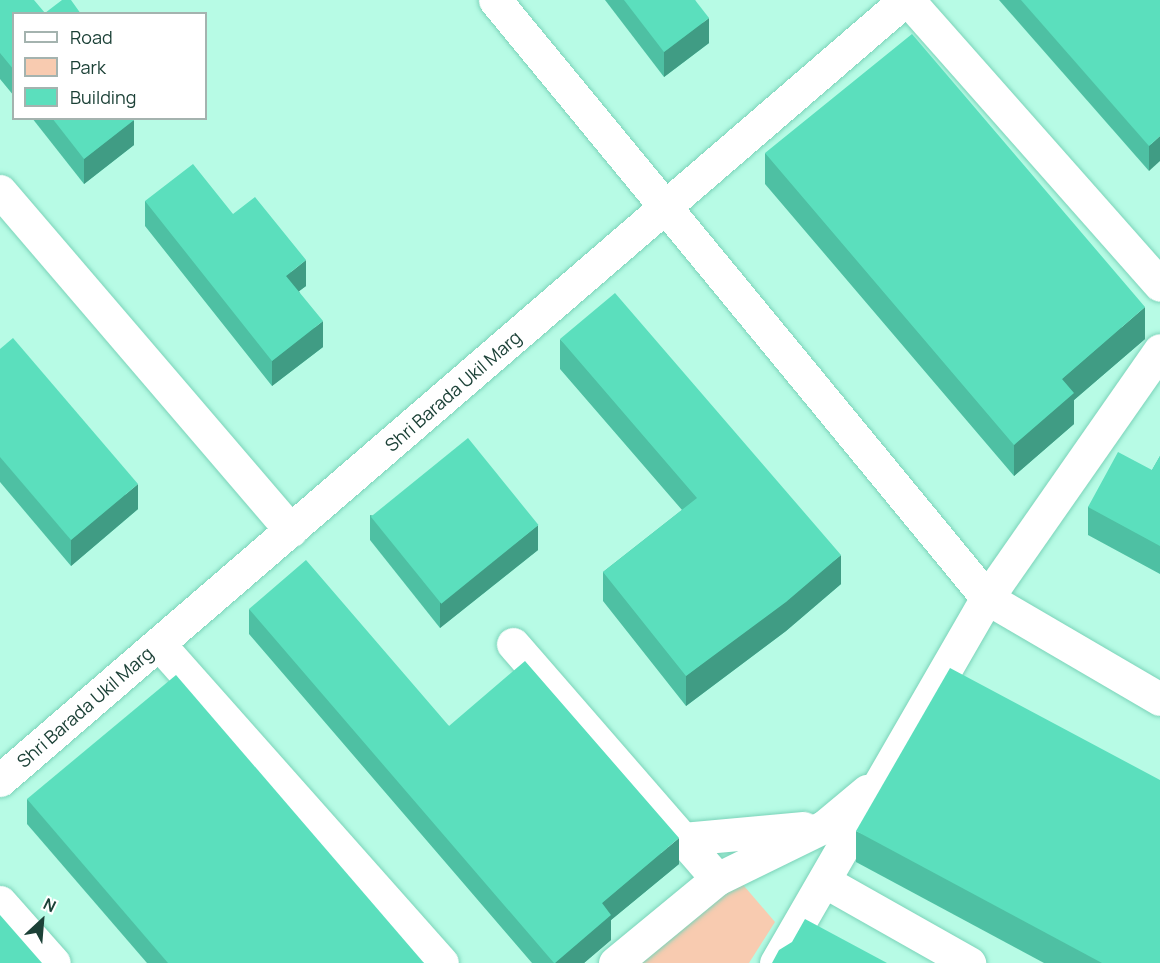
<!DOCTYPE html>
<html>
<head>
<meta charset="utf-8">
<style>
	body { margin:0 }
	#map { position:relative; width:1160px; height:963px; overflow:hidden; background:#b7fbe5; font-family:Manrope,sans-serif }
	div>[style] { position:absolute }
	[style*='--x'] { left:calc(var(--x)*1px); top:calc(var(--y)*1px); width:calc(var(--w)*1px); rotate:calc(var(--a)*1deg) }
	.green>* { inset:0; background:#f8cbb0 }
	.roads { filter:drop-shadow(0 0 2px #7bd3b9) drop-shadow(0 0 2px #7bd3b9) }
	.minor>* { height:33px; margin:-16.5px; padding:0 16.5px; transform-origin:16.5px; border-radius:16.5px; background:#fff }
	.wall>* { inset:0; background:#4ec0a3 }
	.shaded-wall>* { inset:0; background:#409c84 }
	.building>* { inset:0; background:#5bdfbd; transform-origin:0 0 }
	span { translate:-50% -50%; white-space:nowrap; text-align:center; line-height:1.15; -webkit-text-stroke:5px #fff; paint-order:stroke }
	.street-label { font-size:18px; color:#1c4137 }
	.legend { position:absolute; left:12px; top:12px; width:195px; height:108px; box-sizing:border-box; background:#fff; border:2px solid #a4b3af; margin:0; padding:8px 10px; list-style:none; font-size:18px; color:#1c4137 }
	.legend li { display:flex; align-items:center; gap:12px; height:30px }
	.legend b { width:30px; border:2px solid #a4b3af }
	.north { position:absolute; left:12px; top:891px; width:60px; height:60px; -webkit-text-stroke:4px #fff; paint-order:stroke; rotate:26deg; font-size:16px; font-weight:700; line-height:24px; text-align:center; color:#1c4137 }
	.north::after { content:''; display:block; margin:auto; width:21px; height:27px; background:#1c4137; clip-path:polygon(50% 0,100% 100%,50% 72%,0 100%) }
</style>
</head>
<body>
<div id="map">
	<div class="green">
		<i style="clip-path:polygon(739px 880px,775px 922px,749px 963px,632px 963px)"></i>
	</div>
	<div class="roads">
		<div class="minor">
			<i style="--x:495;--y:0;--w:774;--a:50.55"></i>
			<i style="--x:987;--y:598;--w:200;--a:30.3"></i>
			<i style="--x:908;--y:0;--w:380;--a:48.5"></i>
			<i style="--x:0;--y:191;--w:447;--a:49.4"></i>
			<i style="--x:159;--y:644;--w:426;--a:48.4"></i>
			<i style="--x:513;--y:644;--w:311;--a:49"></i>
			<i style="--x:0;--y:780;--w:1195;--a:-40.76"></i>
			<i style="--x:683;--y:839;--w:121;--a:-5.2"></i>
			<i style="--x:824;--y:881;--w:167;--a:29.5"></i>
			<i style="--x:0;--y:902;--w:81;--a:48.5"></i>
			<i style="--x:615;--y:963;--w:132;--a:-39.5"></i>
			<i style="--x:717;--y:879;--w:120;--a:-26.1"></i>
			<i style="--x:825;--y:826;--w:55;--a:-39.8"></i>
			<i style="--x:776;--y:963;--w:422;--a:-60"></i>
			<i style="--x:987;--y:598;--w:302;--a:-55.1"></i>
		</div>
	</div>
	<div class="wall">
		<i style="clip-path:polygon(0 0,45px 13px,81px 14px,14px 14px,14px 96px,0 79px)"></i>
		<i style="clip-path:polygon(605px 0,695px 0,709px 43px,664px 77px)"></i>
		<i style="clip-path:polygon(999px 0,1160px 0,1149px 171px)"></i>
		<i style="clip-path:polygon(32px 118px,133px 118px,134px 145px,84px 184px)"></i>
		<i style="clip-path:polygon(765px 153px,1145px 339px,1074px 400px,1074px 424px,1014px 476px,765px 184px)"></i>
		<i style="clip-path:polygon(145px 201px,233px 214px,306px 286px,299px 291px,323px 347px,272px 386px,145px 226px)"></i>
		<i style="clip-path:polygon(560px 339px,841px 584px,786px 631px,686px 706px,603px 601px,603px 572px,682px 510px,560px 369px)"></i>
		<i style="clip-path:polygon(0 349px,138px 509px,71px 566px,0 482px)"></i>
		<i style="clip-path:polygon(1160px 456px,1160px 574px,1088px 535px,1088px 507px,1152px 470px)"></i>
		<i style="clip-path:polygon(370px 515px,538px 550px,440px 628px,370px 540px)"></i>
		<i style="clip-path:polygon(249px 609px,449px 726px,679px 864px,611px 920px,611px 940px,584px 963px,532px 963px,249px 634px)"></i>
		<i style="clip-path:polygon(27px 799px,424px 963px,147px 963px,27px 824px)"></i>
		<i style="clip-path:polygon(856px 831px,1160px 963px,1044px 963px,856px 862px)"></i>
	</div>
	<div class="shaded-wall">
		<i style="clip-path:polygon(709px 18px,709px 43px,664px 77px,664px 52px)"></i>
		<i style="clip-path:polygon(134px 120px,134px 145px,84px 184px,84px 159px)"></i>
		<i style="clip-path:polygon(1160px 136px,1160px 161px,1149px 171px,1149px 146px)"></i>
		<i style="clip-path:polygon(306px 260px,306px 286px,286px 301px,286px 276px)"></i>
		<i style="clip-path:polygon(1145px 307px,1145px 339px,1074px 400px,1074px 424px,1014px 476px,1014px 445px,1062px 379px)"></i>
		<i style="clip-path:polygon(323px 321px,323px 347px,272px 386px,272px 361px)"></i>
		<i style="clip-path:polygon(138px 484px,138px 509px,71px 566px,71px 540px)"></i>
		<i style="clip-path:polygon(538px 525px,538px 550px,440px 628px,440px 603px)"></i>
		<i style="clip-path:polygon(841px 555px,841px 584px,786px 631px,686px 706px,686px 676px)"></i>
		<i style="clip-path:polygon(679px 838px,679px 864px,611px 920px,611px 940px,584px 963px,555px 963px,602px 903px)"></i>
	</div>
	<div class="building">
		<i style="clip-path:polygon(0 0,34px 0,45px 13px,62px 0,71px 0,81px 14px,14px 14px,14px 70px,0 53px)"></i>
		<i style="clip-path:polygon(624px 0,695px 0,709px 18px,664px 52px)"></i>
		<i style="clip-path:polygon(1021px 0,1160px 0,1160px 136px,1149px 146px)"></i>
		<i style="clip-path:polygon(912px 34px,1145px 307px,1062px 379px,1074px 393px,1014px 445px,765px 153px)"></i>
		<i style="clip-path:polygon(52px 118px,133px 118px,134px 120px,84px 159px)"></i>
		<i style="clip-path:polygon(193px 164px,233px 214px,255px 197px,306px 260px,286px 276px,323px 321px,272px 361px,145px 201px)"></i>
		<i style="clip-path:polygon(615px 293px,841px 555px,786px 602px,686px 676px,603px 572px,697px 498px,560px 339px)"></i>
		<i style="clip-path:polygon(13px 338px,138px 484px,71px 540px,0 457px,0 349px)"></i>
		<i style="left:468px;top:438px;width:112px;height:125px;rotate:51deg"></i>
		<i style="clip-path:polygon(1118px 452px,1152px 470px,1160px 456px,1160px 546px,1088px 507px)"></i>
		<i style="clip-path:polygon(306px 560px,449px 726px,525px 661px,679px 838px,602px 903px,611px 915px,555px 963px,554px 963px,249px 609px)"></i>
		<i style="clip-path:polygon(950px 668px,1160px 780px,1160px 963px,1102px 963px,856px 831px)"></i>
		<i style="clip-path:polygon(176px 675px,424px 963px,168px 963px,27px 799px)"></i>
		<i style="clip-path:polygon(0 915px,42px 963px,0 963px)"></i>
		<i style="clip-path:polygon(805px 919px,887px 963px,772px 963px,779px 950px,792px 942px)"></i>
	</div>
	<div class="street-label">
		<span style="left:453px;top:391px;rotate:-41deg">Shri Barada Ukil Marg</span>
		<span style="left:85px;top:707px;rotate:-41deg">Shri Barada Ukil Marg</span>
	</div>
	<ul class="legend">
	<li><b style="height:8px;background:#fff"></b>Road</li>
	<li><b style="height:16px;background:#f8cbb0"></b>Park</li>
	<li><b style="height:16px;background:#5bdfbd"></b>Building</li>
	</ul>
	<div class="north">N</div>
</div>
</body>
</html>
